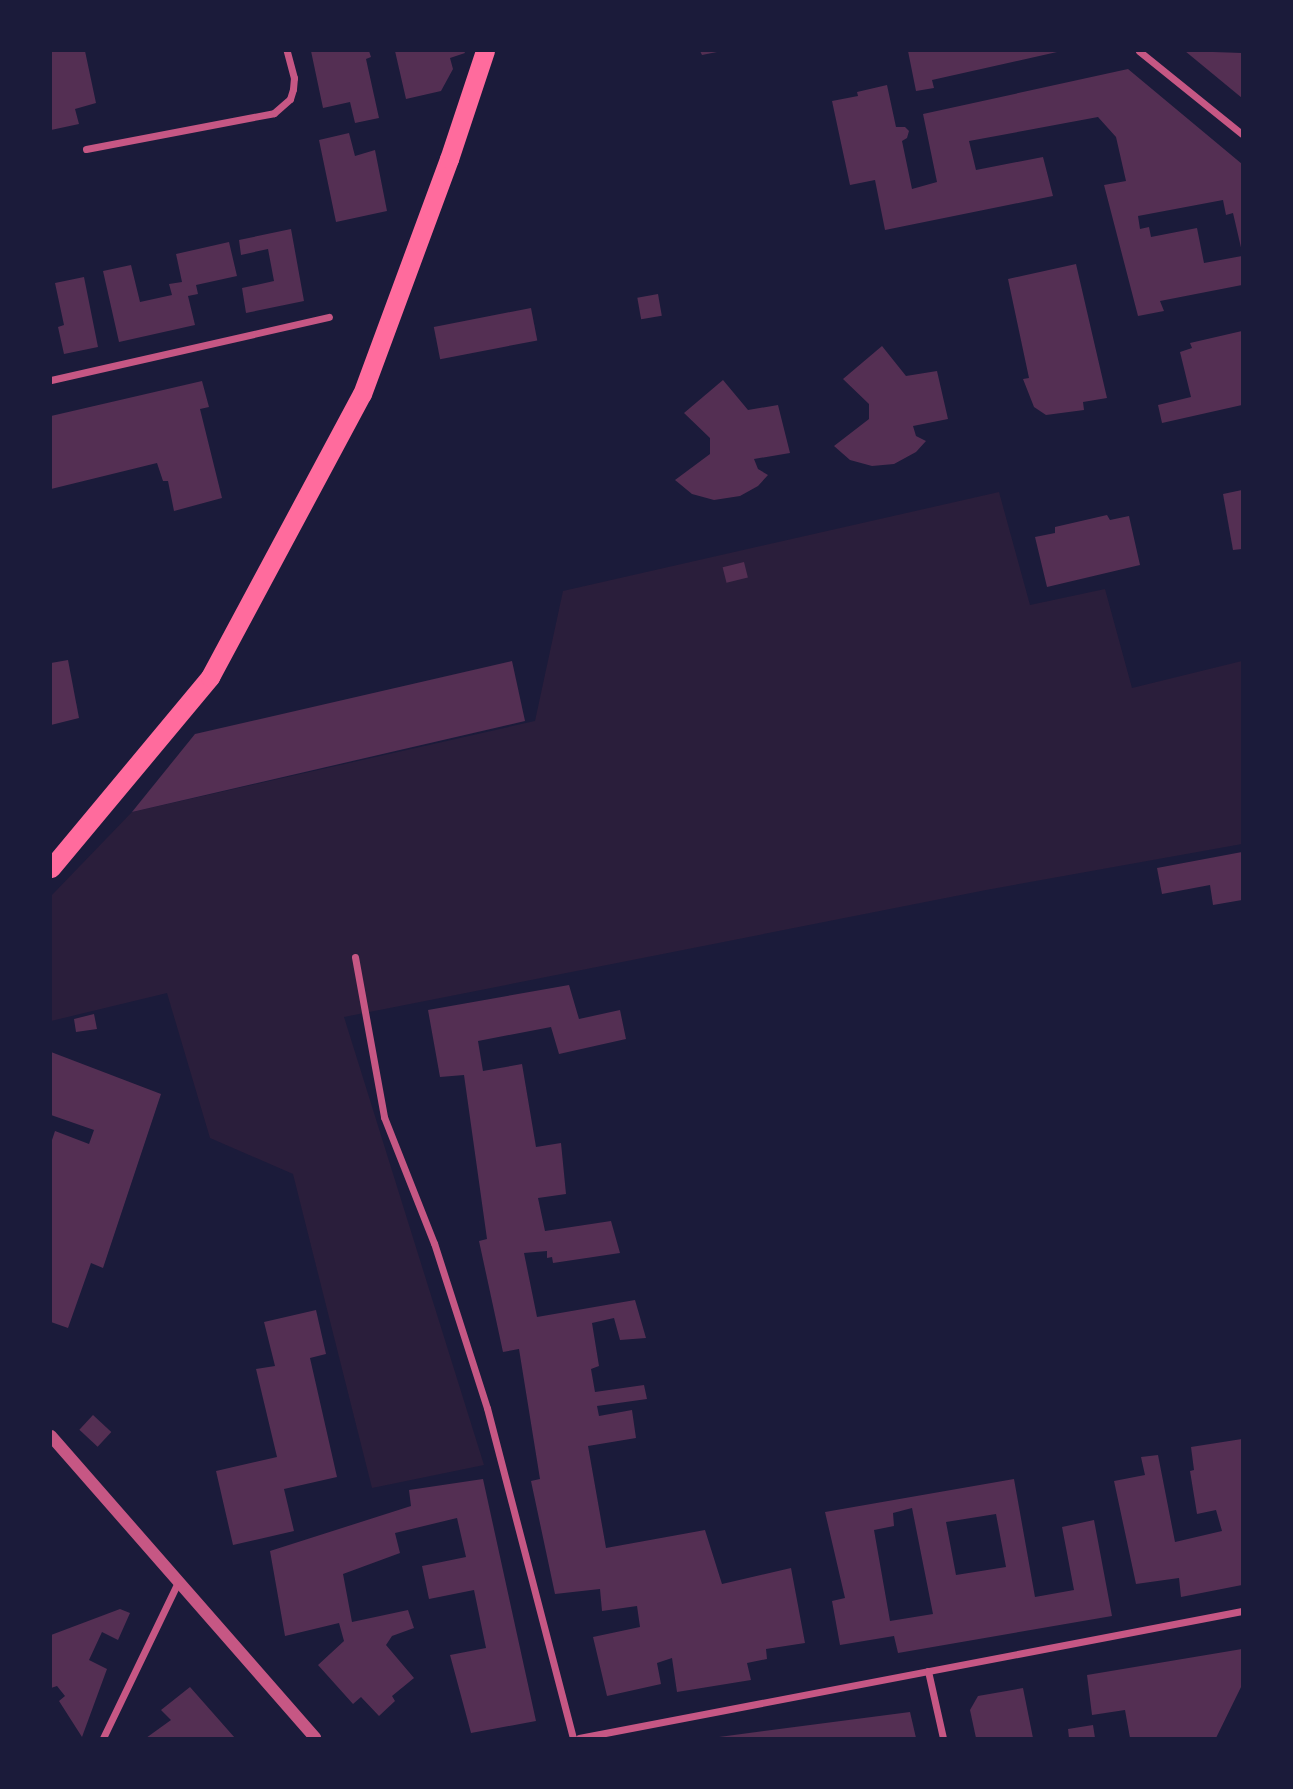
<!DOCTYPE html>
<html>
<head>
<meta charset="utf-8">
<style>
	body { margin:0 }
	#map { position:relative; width:1293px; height:1789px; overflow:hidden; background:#1b1b3a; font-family:"Archivo Narrow",sans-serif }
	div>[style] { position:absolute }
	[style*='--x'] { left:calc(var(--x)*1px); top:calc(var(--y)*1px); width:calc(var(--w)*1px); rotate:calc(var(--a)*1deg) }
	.green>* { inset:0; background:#2a1e3b }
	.building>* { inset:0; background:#542f53; transform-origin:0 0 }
	.minor>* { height:7px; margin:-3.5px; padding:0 3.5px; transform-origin:3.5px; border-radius:3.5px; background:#c65784 }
	.tertiary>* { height:12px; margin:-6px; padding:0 6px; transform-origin:6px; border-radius:6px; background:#c65784 }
	.trunk>* { height:19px; margin:-9.5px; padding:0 9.5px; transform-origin:9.5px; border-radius:9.5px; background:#ff6b9d }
	span { translate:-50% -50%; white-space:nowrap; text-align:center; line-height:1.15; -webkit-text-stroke:7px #1b1b3a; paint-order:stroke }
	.frame { position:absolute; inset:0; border:52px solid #1b1b3a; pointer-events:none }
</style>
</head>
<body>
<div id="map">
	<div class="green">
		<i style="clip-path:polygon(999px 492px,1030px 605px,1105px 589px,1132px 688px,1242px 661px,1242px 844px,986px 890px,344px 1017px,484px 1465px,372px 1488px,293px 1174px,210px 1138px,167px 993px,51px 1021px,51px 896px,132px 812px,535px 721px,563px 591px)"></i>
	</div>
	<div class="building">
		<i style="clip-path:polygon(51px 51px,85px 51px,96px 103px,75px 109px,79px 124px,51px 130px)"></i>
		<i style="clip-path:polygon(311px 51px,369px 51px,371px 57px,366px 59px,379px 118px,355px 123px,350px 102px,323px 108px)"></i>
		<i style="clip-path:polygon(395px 51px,464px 51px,465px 53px,450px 58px,453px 69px,441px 91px,406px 99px)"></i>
		<i style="clip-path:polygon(700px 51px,717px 51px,717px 52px,702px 55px)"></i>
		<i style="clip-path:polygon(908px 51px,1057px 51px,1057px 52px,932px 80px,934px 88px,916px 91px)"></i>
		<i style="clip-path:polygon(1185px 51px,1242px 53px,1242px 98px)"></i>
		<i style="clip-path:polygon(1128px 69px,1242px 164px,1242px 252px,1233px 213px,1226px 215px,1223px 200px,1138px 216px,1140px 229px,1149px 227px,1151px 237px,1197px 228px,1204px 263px,1242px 256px,1242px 285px,1160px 301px,1164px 311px,1138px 316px,1104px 185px,1126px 181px,1116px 137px,1098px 117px,969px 141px,976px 170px,1043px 157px,1053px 196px,885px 230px,875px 180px,850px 185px,832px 101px,858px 96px,857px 92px,887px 85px,896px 127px,905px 127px,909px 131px,907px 138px,902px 141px,912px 189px,937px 182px,923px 114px)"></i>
		<i style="clip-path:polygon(349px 133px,355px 156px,375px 150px,387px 211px,336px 222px,319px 140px)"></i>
		<i style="clip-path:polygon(291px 229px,304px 301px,246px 313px,242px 288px,274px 281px,268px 249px,241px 255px,239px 240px)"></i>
		<i style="clip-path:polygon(229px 242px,237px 276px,196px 285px,198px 294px,188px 296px,195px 325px,119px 342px,103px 271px,131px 265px,140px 302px,172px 295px,169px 284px,182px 282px,176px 254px)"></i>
		<i style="clip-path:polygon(1076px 264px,1107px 398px,1083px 402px,1084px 410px,1046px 415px,1034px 407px,1023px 379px,1029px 378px,1008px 279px)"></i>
		<i style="clip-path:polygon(84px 277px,98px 347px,64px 354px,58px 327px,64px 325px,55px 283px)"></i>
		<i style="left:658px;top:294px;width:22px;height:21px;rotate:80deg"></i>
		<i style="left:531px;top:308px;width:33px;height:99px;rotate:79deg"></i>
		<i style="clip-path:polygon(1242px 331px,1242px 405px,1162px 423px,1158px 405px,1191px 397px,1180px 352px,1192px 348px,1190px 343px)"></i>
		<i style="clip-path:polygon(882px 346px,906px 376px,937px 371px,948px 419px,913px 426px,916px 436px,926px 441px,916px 452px,894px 464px,872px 466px,850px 460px,834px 446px,869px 419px,869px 404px,843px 379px)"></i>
		<i style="clip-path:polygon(723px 380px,748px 410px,778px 405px,790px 453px,754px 459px,758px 469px,768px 475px,758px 486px,740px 496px,714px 500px,692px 494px,675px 480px,710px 454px,710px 438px,684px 413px)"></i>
		<i style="clip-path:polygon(202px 381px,209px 407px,200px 409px,222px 498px,174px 511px,168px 481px,163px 481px,157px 463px,51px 489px,51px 416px)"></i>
		<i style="clip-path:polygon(1242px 490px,1242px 549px,1233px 550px,1223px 494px)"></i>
		<i style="clip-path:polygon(1107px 515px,1110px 520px,1129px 516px,1140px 565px,1047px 587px,1035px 537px,1055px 533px,1055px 527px)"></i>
		<i style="left:744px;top:562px;width:16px;height:22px;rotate:76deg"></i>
		<i style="clip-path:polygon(68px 660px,79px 718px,51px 725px,51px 663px)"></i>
		<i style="clip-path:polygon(512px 661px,525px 721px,132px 812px,195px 734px)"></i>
		<i style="clip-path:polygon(1242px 852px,1242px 900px,1213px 905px,1210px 885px,1162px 894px,1157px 868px)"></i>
		<i style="clip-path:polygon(569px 985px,579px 1019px,620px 1010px,626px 1039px,559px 1054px,551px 1027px,478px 1041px,483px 1071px,522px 1064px,536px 1147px,561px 1143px,566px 1194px,538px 1198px,545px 1231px,611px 1221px,620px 1253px,553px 1263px,552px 1257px,547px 1258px,547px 1251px,524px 1253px,537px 1317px,635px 1300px,646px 1338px,620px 1340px,614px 1318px,592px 1323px,599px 1366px,591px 1369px,595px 1392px,644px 1385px,647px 1399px,597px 1406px,599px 1416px,632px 1410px,636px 1438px,588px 1446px,606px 1548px,705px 1530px,722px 1584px,791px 1568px,805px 1643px,766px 1649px,767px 1659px,747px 1663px,751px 1680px,677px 1692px,672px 1658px,657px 1663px,661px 1684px,607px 1696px,593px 1637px,640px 1627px,637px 1606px,602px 1611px,600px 1589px,555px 1594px,531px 1481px,540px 1479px,519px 1349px,503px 1352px,479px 1241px,487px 1239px,464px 1075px,440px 1077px,428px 1010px)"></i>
		<i style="clip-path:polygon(94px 1014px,97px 1029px,76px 1032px,74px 1019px)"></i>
		<i style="clip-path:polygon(51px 1052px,161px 1094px,103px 1268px,91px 1263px,68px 1328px,51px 1322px,51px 1143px,55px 1131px,89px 1144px,94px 1130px,51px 1115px)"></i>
		<i style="clip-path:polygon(316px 1310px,326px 1354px,310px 1358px,337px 1477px,284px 1489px,294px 1531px,233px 1545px,216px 1471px,277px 1457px,256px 1369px,275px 1366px,264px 1322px)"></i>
		<i style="left:93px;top:1415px;width:25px;height:20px;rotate:43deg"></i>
		<i style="clip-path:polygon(1242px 1439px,1242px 1585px,1181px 1597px,1179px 1578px,1136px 1584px,1114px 1481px,1145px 1475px,1141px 1457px,1158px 1455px,1175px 1542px,1222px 1531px,1216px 1510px,1197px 1514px,1190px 1471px,1194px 1470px,1191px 1447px)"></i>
		<i style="clip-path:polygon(483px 1479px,536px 1721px,471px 1733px,450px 1655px,486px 1648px,474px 1590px,429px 1599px,422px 1566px,466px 1557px,457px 1518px,395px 1533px,400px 1553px,343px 1574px,352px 1622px,408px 1610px,414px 1628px,392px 1636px,386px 1645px,414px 1678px,392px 1696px,395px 1701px,379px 1716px,361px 1697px,353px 1704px,318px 1665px,344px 1641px,339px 1623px,285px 1636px,270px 1551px,411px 1506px,409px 1490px)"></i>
		<i style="clip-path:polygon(evenodd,1014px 1479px,1035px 1597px,1074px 1590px,1062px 1527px,1094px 1520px,1112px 1616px,898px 1653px,894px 1636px,840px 1645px,832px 1601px,845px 1598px,825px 1512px,1014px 1479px,912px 1508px,933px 1614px,890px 1621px,874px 1530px,894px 1526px,893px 1513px,912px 1508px,1014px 1479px,996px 1514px,1006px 1567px,956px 1575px,946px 1522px,996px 1514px)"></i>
		<i style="clip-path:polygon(120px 1609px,130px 1613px,118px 1640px,102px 1632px,89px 1660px,107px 1669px,82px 1737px,59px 1701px,65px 1696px,57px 1686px,51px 1688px,51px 1635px)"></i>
		<i style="clip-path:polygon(1242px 1649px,1242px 1685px,1216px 1738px,1130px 1738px,1125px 1710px,1092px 1715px,1087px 1675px)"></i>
		<i style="clip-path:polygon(190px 1687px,235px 1738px,146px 1738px,171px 1720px,161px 1710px)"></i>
		<i style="clip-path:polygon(1023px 1688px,1033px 1738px,976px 1738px,970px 1710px,978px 1696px)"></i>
		<i style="clip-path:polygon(910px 1712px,916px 1738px,719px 1738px,719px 1737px)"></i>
		<i style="clip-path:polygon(1093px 1725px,1095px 1738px,1069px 1738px,1068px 1729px)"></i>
	</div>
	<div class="minor">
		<i style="--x:1139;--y:51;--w:132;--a:38.9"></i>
		<i style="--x:86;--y:149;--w:191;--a:-10.8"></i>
		<i style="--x:274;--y:113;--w:21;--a:-41"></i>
		<i style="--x:290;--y:99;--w:10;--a:-73"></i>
		<i style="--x:293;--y:89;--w:11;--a:-85"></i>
		<i style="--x:294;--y:78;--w:28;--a:-105"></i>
		<i style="--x:51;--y:380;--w:285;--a:-12.8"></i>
		<i style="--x:355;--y:957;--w:163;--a:79.7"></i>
		<i style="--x:384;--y:1117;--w:136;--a:68.4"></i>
		<i style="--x:434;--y:1243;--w:173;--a:72.2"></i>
		<i style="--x:487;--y:1408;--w:341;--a:75.4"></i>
		<i style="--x:928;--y:1671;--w:69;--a:77.4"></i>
		<i style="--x:103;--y:1738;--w:173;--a:-64.3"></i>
		<i style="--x:579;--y:1738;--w:675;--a:-10.84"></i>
	</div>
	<div class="tertiary">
		<i style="--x:51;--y:1436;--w:401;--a:48.8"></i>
	</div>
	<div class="trunk">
		<i style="--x:51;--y:868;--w:249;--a:-50.2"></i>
		<i style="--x:210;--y:677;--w:321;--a:-61.8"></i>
		<i style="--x:362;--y:394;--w:251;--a:-69.7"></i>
		<i style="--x:449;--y:159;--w:114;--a:-71.6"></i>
	</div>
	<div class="frame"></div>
</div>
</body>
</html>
